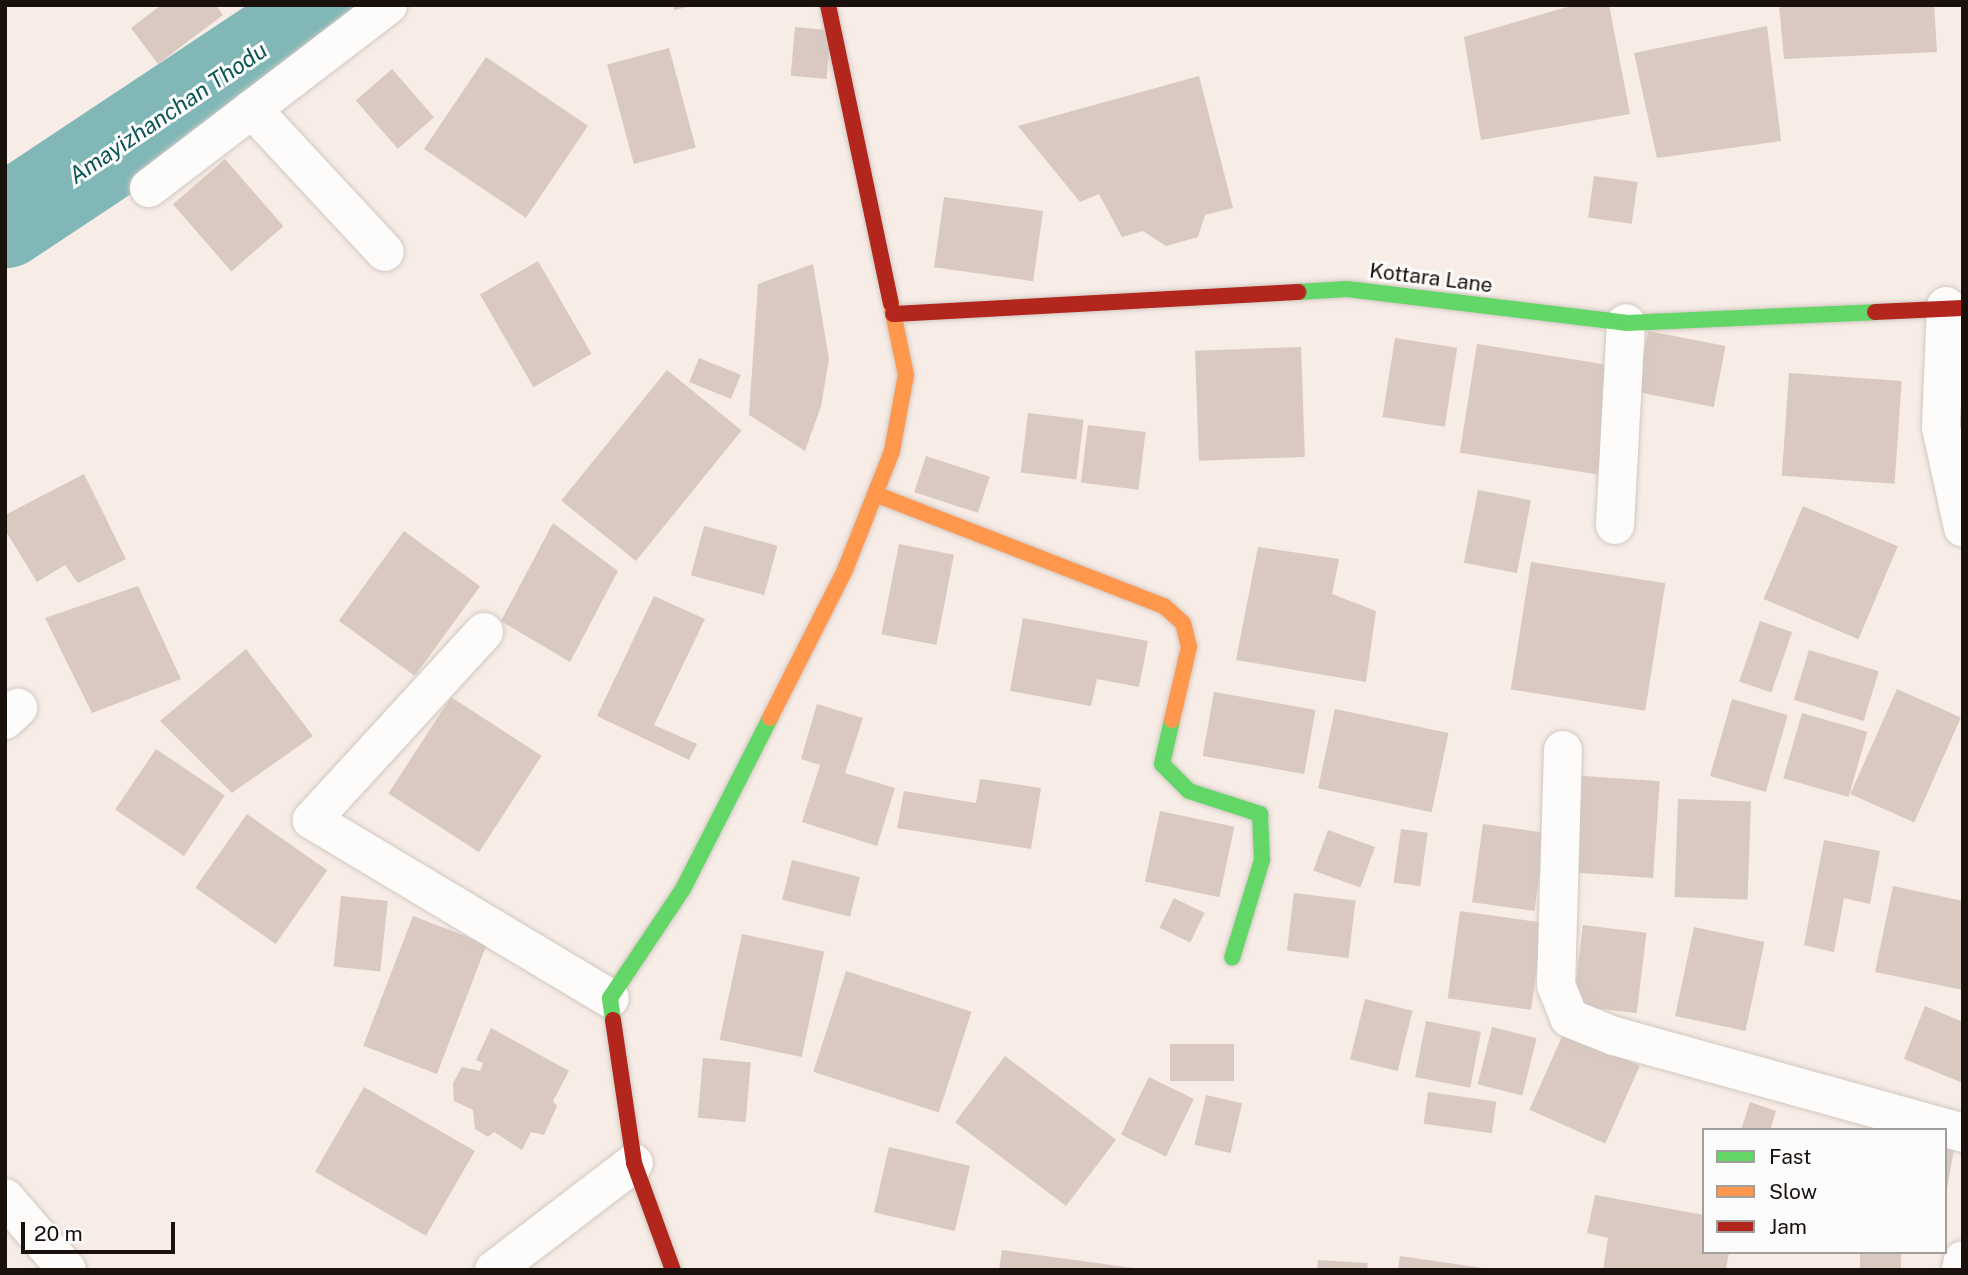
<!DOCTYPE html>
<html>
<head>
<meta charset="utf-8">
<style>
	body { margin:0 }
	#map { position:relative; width:1968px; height:1275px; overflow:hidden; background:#f7ece6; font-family:"Public Sans",sans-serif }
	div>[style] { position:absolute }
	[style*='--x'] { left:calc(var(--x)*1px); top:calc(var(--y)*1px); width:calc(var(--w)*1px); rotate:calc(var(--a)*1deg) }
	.river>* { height:93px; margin:-46.5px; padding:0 46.5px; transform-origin:46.5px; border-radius:46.5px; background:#81b8b7 }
	.building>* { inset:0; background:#d9c9c0; transform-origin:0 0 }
	.roads { filter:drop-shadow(0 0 2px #d1c8c2) drop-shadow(0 0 2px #d1c8c2) }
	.street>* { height:38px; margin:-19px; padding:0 19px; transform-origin:19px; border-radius:19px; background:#fefcfb }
	.fast>* { height:16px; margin:-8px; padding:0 8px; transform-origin:8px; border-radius:8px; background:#63d668 }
	.slow>* { height:16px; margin:-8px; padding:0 8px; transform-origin:8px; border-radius:8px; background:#ff974d }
	.jam>* { height:16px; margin:-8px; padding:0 8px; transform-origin:8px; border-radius:8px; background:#b3261e }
	span { translate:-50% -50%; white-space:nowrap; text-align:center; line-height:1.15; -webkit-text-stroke:6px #fcfcfc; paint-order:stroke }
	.street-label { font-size:21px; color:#1a110c }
	.water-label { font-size:23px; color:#0b5557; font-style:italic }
	.frame { position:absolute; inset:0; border:7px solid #1a110c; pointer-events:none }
	.legend { position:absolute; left:1702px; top:1128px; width:245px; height:126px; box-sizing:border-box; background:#fcfcfc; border:2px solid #a29e9c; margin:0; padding:9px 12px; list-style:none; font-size:21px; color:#1a110c }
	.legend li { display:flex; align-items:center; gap:14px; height:35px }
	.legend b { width:35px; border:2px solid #a29e9c }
	.scale { position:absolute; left:21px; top:1222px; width:154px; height:32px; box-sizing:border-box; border:4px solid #1a110c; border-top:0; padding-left:9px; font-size:21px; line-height:24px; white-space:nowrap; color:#1a110c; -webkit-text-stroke:5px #fcfcfc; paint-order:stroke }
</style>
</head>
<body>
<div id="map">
	<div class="river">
		<i style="--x:5;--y:221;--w:390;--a:-33.6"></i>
	</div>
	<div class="building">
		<i style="clip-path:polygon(161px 5px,216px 5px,223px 15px,158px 64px,131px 28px)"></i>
		<i style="clip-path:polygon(673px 5px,692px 5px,692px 6px,674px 10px)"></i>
		<i style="clip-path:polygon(1574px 5px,1609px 5px,1630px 114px,1481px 140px,1464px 37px)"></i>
		<i style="clip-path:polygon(1779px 5px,1934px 5px,1937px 52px,1784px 59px)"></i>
		<i style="clip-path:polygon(1767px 26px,1781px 141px,1657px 158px,1634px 53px)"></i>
		<i style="left:795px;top:27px;width:36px;height:49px;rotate:5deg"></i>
		<i style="left:669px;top:48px;width:103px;height:64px;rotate:75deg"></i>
		<i style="left:486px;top:57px;width:123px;height:111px;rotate:34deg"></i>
		<i style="left:392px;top:69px;width:64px;height:48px;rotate:49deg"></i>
		<i style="clip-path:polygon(1199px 76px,1233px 208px,1205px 215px,1198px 237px,1166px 246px,1143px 231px,1122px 237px,1099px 194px,1080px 202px,1018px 126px)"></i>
		<i style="left:225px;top:159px;width:89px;height:69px;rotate:49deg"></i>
		<i style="left:1594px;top:176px;width:44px;height:42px;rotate:8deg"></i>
		<i style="left:944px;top:197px;width:100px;height:71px;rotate:8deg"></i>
		<i style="left:538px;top:261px;width:107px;height:67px;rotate:60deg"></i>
		<i style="clip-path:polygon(813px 264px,829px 359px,821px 406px,805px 451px,749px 415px,758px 284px)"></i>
		<i style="left:1648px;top:331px;width:79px;height:62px;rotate:11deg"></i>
		<i style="left:1395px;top:338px;width:63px;height:80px;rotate:9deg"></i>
		<i style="left:1477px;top:344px;width:140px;height:110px;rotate:9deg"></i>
		<i style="left:1301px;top:347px;width:110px;height:106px;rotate:88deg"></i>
		<i style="left:699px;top:358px;width:45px;height:26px;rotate:22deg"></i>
		<i style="left:667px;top:370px;width:96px;height:168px;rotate:39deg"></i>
		<i style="left:1789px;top:373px;width:113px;height:103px;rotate:4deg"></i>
		<i style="left:1028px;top:413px;width:56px;height:60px;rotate:7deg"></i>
		<i style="left:1088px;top:425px;width:58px;height:58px;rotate:7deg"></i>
		<i style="left:926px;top:456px;width:67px;height:38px;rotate:18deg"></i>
		<i style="clip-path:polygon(84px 474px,126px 559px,78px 583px,65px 565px,37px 582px,5px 530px,5px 515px)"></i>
		<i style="left:1478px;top:490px;width:54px;height:74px;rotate:11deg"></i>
		<i style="left:1803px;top:506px;width:103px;height:101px;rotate:23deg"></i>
		<i style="clip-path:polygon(553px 523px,618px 571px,570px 662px,501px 621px)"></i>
		<i style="left:704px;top:526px;width:76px;height:51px;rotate:15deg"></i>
		<i style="left:404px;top:531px;width:94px;height:111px;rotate:36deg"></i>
		<i style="left:899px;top:544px;width:56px;height:92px;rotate:11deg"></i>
		<i style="clip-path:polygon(1258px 547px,1339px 559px,1332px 594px,1376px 611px,1366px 682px,1236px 660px)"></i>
		<i style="left:1531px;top:562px;width:136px;height:129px;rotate:9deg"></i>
		<i style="clip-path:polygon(138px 586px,181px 679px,92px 713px,45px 618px)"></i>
		<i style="clip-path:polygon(654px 596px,705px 619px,654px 725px,697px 744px,689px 760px,597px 716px)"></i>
		<i style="clip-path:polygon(1023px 618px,1148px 641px,1139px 687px,1097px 679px,1091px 706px,1010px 691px)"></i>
		<i style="left:1760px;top:621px;width:34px;height:64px;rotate:19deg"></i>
		<i style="clip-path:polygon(246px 649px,313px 736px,232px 793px,160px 721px)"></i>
		<i style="left:1809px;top:650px;width:73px;height:52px;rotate:17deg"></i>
		<i style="left:1897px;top:689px;width:70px;height:115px;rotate:24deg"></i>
		<i style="left:1214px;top:692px;width:103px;height:65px;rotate:10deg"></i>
		<i style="left:451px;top:697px;width:108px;height:115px;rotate:33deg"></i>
		<i style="left:1732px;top:699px;width:58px;height:80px;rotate:16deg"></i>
		<i style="clip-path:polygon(817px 704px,863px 718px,845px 773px,895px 788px,877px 846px,802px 822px,820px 765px,801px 759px)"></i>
		<i style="left:1335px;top:709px;width:116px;height:81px;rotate:12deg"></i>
		<i style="left:1802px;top:713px;width:68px;height:68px;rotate:16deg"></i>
		<i style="left:156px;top:749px;width:83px;height:73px;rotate:34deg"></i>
		<i style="left:1570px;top:775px;width:90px;height:97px;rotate:4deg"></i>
		<i style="clip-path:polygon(980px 779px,1041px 788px,1031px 849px,897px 828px,904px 791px,976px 803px)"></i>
		<i style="left:1678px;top:799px;width:73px;height:98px;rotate:2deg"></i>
		<i style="left:1160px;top:811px;width:76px;height:72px;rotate:12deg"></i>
		<i style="left:247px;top:814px;width:98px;height:90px;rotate:35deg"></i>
		<i style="left:1483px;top:824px;width:63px;height:79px;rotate:8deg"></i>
		<i style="left:1401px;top:829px;width:27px;height:54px;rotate:8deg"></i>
		<i style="left:1328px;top:830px;width:50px;height:43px;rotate:20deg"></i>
		<i style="clip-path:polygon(1824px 840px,1880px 851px,1870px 904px,1844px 898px,1834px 952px,1804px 945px)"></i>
		<i style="left:792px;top:860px;width:70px;height:41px;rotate:14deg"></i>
		<i style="clip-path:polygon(1893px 886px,1963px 901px,1963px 990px,1875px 972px)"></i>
		<i style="left:1294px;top:893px;width:62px;height:58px;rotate:7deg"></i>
		<i style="left:341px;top:896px;width:47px;height:71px;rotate:6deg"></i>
		<i style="left:1174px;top:898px;width:34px;height:33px;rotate:26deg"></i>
		<i style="left:1460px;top:911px;width:84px;height:88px;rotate:8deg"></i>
		<i style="left:413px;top:916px;width:79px;height:139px;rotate:21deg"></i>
		<i style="left:1583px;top:925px;width:64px;height:81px;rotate:7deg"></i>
		<i style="left:1694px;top:927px;width:72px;height:91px;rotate:12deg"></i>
		<i style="left:742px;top:934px;width:84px;height:108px;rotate:12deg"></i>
		<i style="left:846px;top:971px;width:132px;height:106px;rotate:18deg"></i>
		<i style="left:1365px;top:999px;width:49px;height:62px;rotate:14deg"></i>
		<i style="clip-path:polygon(1925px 1006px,1963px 1022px,1963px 1083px,1904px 1059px)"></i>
		<i style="left:1426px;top:1021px;width:56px;height:57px;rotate:11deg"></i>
		<i style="left:1492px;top:1027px;width:46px;height:59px;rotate:14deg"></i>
		<i style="clip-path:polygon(491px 1028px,569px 1071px,553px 1101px,557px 1106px,544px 1135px,531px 1132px,522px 1150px,494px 1132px,488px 1137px,475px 1129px,473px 1110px,454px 1101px,453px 1083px,462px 1067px,480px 1071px,483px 1063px,476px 1060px)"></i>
		<i style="left:1564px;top:1032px;width:83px;height:85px;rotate:24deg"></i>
		<i style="left:1170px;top:1044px;width:64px;height:37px"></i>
		<i style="left:1005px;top:1056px;width:139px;height:83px;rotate:37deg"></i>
		<i style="left:703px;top:1058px;width:48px;height:60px;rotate:5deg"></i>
		<i style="left:1149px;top:1077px;width:50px;height:64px;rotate:26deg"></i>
		<i style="left:364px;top:1087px;width:128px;height:98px;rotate:30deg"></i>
		<i style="left:1428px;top:1092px;width:69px;height:32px;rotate:8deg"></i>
		<i style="left:1206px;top:1095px;width:37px;height:51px;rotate:13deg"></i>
		<i style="clip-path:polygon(1750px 1102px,1776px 1111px,1770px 1130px,1741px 1130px)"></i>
		<i style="clip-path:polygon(1945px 1142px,1955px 1143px,1947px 1189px,1945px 1189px)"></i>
		<i style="left:889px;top:1147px;width:83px;height:67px;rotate:13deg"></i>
		<i style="clip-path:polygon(1595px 1195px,1704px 1215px,1704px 1252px,1729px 1252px,1726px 1270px,1603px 1270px,1608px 1238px,1587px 1233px)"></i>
		<i style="clip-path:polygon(1002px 1250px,1133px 1268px,1133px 1270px,999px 1270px)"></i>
		<i style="left:1860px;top:1252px;width:41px;height:18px"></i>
		<i style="clip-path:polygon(1400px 1256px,1483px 1268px,1483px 1270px,1398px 1270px)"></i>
		<i style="clip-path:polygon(1318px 1260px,1368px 1263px,1367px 1270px,1317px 1270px)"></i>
	</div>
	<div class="roads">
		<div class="street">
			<i style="--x:252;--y:109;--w:195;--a:47.1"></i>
			<i style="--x:149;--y:188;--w:301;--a:-37.4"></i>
			<i style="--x:1946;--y:306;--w:121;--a:92.4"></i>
			<i style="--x:1941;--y:427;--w:103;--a:77.7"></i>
			<i style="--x:1615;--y:525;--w:202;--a:-86.9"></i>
			<i style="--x:484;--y:632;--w:255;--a:132.5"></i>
			<i style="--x:312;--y:820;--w:347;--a:30.9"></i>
			<i style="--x:5;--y:720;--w:18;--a:-43"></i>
			<i style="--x:1563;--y:750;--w:235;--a:91.7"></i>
			<i style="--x:1556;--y:985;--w:35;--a:68"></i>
			<i style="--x:1569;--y:1018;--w:48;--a:21.8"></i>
			<i style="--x:1614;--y:1036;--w:362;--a:15.5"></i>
			<i style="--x:5;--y:1198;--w:95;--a:49.3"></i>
			<i style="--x:494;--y:1270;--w:176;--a:-37.4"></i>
			<i style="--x:1961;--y:1270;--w:10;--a:-79"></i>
		</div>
		<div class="fast">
			<i style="--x:1298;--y:292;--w:49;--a:-3.5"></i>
			<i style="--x:1347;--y:289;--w:281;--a:6.9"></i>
			<i style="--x:1626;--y:323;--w:249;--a:-2.5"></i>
			<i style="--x:1172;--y:720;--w:45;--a:102.8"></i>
			<i style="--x:1162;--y:764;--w:38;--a:45"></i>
			<i style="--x:1189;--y:791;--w:75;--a:17.9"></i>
			<i style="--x:1260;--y:814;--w:46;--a:87.5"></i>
			<i style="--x:1262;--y:860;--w:102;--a:107"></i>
			<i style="--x:613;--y:1020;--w:22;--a:-98"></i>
			<i style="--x:610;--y:998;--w:131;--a:-56.2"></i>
			<i style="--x:683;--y:889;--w:192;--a:-63"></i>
		</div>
		<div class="slow">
			<i style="--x:875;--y:494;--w:310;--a:21.2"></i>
			<i style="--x:1164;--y:606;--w:25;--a:42"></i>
			<i style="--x:1183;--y:623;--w:25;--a:76"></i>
			<i style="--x:1189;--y:647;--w:75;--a:103.1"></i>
			<i style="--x:770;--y:718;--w:166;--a:-63.1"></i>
			<i style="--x:845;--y:570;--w:128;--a:-68.4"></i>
			<i style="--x:892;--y:451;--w:77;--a:-79.6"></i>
			<i style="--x:906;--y:375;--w:74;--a:-101.8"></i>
		</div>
		<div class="jam">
			<i style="--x:828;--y:5;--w:305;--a:78.1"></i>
			<i style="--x:1875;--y:312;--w:88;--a:-2.6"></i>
			<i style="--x:893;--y:314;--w:406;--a:-3.1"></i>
			<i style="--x:613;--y:1020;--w:145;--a:81.6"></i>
			<i style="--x:634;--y:1163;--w:114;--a:70"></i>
		</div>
	</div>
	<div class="street-label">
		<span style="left:1431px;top:278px;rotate:7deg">Kottara Lane</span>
	</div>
	<div class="water-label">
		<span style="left:168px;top:113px;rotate:-34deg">Amayizhanchan Thodu</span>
	</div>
	<div class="frame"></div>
	<ul class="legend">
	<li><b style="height:9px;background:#63d668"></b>Fast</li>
	<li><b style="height:9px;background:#ff974d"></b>Slow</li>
	<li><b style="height:9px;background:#b3261e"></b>Jam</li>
	</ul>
	<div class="scale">20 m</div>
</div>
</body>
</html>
